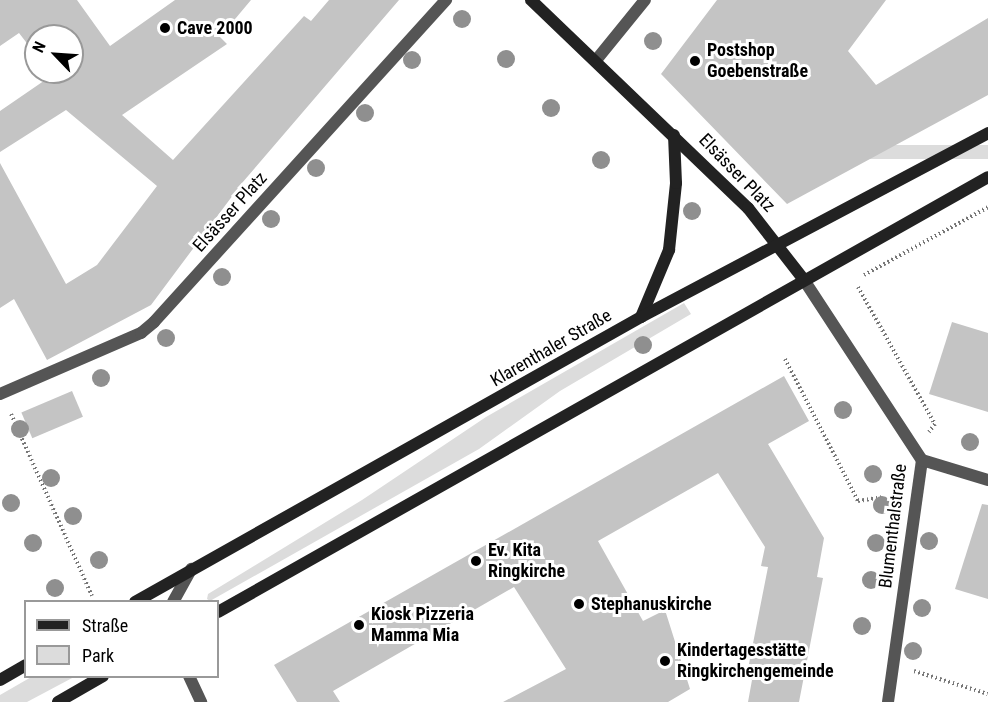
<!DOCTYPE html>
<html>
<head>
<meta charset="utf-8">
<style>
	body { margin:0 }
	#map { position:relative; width:988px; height:702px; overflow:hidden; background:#fff; font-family:"Roboto Condensed",sans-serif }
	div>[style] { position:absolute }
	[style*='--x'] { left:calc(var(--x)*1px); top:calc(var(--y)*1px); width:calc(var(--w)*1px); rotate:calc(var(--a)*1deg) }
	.green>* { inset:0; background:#dcdcdc; transform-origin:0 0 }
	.building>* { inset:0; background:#c4c4c4; transform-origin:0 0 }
	.path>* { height:4px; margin-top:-2px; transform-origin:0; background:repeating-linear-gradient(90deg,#777 0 1.5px,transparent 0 4.5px) }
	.street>* { height:12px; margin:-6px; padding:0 6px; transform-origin:6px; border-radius:6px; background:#555 }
	.secondary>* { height:12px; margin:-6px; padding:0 6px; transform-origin:6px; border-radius:6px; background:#222 }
	.trees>* { width:18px; height:18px; margin:-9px; border-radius:50%; background:#8f8f8f }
	.dots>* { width:16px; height:16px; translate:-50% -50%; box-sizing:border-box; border:3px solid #fff; border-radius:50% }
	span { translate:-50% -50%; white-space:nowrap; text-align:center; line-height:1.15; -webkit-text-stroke:6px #fff; paint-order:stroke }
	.poi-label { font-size:18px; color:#000; font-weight:700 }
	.left { translate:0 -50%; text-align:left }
	.street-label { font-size:18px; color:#000 }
	.legend { position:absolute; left:24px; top:600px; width:195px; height:78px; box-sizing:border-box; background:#fff; border:2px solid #999; margin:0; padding:8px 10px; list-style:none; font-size:18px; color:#000 }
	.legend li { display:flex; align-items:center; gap:12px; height:30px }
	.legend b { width:30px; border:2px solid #999 }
	.north { position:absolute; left:24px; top:24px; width:60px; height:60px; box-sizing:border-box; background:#fff; border:2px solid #999; border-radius:50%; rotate:295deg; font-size:16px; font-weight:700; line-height:24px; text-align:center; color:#000 }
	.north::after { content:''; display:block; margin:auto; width:21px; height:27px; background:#000; clip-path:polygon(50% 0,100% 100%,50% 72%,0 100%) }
</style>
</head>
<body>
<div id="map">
	<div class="green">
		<i style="left:988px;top:145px;width:14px;height:167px;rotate:90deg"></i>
		<i style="clip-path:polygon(684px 303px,691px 314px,560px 391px,479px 449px,210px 601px,207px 599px,208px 594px,362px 500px,486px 417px)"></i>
		<i style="clip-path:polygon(33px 676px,74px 677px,27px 702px,0 702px,0 695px)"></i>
	</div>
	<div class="building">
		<i style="clip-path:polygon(0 0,77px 0,110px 46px,175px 0,251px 0,220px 37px,227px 44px,122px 115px,173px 160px,304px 16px,311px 21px,329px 0,399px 0,242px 183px,151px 305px,47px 360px,14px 299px,0 308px,0 163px,66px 284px,97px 265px,157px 186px,66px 110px,0 152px,0 111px,51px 76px,49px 72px,72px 72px,72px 36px,36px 36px,36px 55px,19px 33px,0 46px)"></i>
		<i style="clip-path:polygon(717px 0,886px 0,848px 51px,876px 85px,988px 18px,988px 95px,787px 204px,661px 74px)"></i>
		<i style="clip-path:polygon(952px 322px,988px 333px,988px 412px,929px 394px)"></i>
		<i style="clip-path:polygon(784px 376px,809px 421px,768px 444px,824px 538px,817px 577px,823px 578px,799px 702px,748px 702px,752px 680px,746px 679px,768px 567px,761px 566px,765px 547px,718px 473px,598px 541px,643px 621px,665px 610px,690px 689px,668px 702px,503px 702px,566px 669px,514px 587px,333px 691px,340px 702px,297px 702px,274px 665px)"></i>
		<i style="left:72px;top:391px;width:28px;height:55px;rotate:67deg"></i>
		<i style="clip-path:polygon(982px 504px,988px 505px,988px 599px,955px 589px)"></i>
	</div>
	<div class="path">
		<i style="--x:864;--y:275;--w:141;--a:-28.7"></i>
		<i style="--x:858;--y:287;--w:157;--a:60.7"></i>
		<i style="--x:935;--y:424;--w:10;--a:127"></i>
		<i style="--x:785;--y:359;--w:160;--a:62.8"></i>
		<i style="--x:858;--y:501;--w:24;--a:-9"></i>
		<i style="--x:11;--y:414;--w:199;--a:66"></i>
		<i style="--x:914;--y:671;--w:77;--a:17.3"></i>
	</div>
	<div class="street">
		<i style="--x:597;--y:59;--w:76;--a:-50.9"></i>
		<i style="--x:804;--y:280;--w:215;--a:56.8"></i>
		<i style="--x:922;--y:460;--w:244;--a:98"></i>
		<i style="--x:0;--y:394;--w:154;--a:-23.4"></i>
		<i style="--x:141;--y:333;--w:17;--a:-40"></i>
		<i style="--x:154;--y:322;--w:435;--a:-47.8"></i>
		<i style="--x:922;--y:460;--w:69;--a:16.9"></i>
		<i style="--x:173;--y:602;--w:38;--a:-61"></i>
		<i style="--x:189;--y:676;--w:29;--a:65"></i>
	</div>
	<div class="secondary">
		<i style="--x:531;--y:0;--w:301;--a:43.8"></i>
		<i style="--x:748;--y:208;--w:91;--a:52.1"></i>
		<i style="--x:641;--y:317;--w:73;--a:-67.3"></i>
		<i style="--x:669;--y:250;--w:67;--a:-84"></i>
		<i style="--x:676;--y:183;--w:48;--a:-92.4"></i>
		<i style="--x:135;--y:602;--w:581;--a:-29.39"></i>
		<i style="--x:641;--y:317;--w:393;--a:-27.9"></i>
		<i style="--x:218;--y:612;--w:884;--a:-29.46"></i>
		<i style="--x:0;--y:680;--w:30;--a:-30"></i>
		<i style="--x:58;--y:702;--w:52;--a:-30"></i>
	</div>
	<div class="trees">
		<i style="left:462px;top:19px"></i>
		<i style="left:653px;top:41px"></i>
		<i style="left:506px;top:59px"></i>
		<i style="left:412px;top:60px"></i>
		<i style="left:551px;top:108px"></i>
		<i style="left:365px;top:113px"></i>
		<i style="left:601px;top:160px"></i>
		<i style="left:316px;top:168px"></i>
		<i style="left:692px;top:211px"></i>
		<i style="left:271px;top:219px"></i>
		<i style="left:222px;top:277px"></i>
		<i style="left:166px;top:338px"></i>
		<i style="left:643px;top:345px"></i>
		<i style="left:101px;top:378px"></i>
		<i style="left:843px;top:410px"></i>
		<i style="left:20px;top:429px"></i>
		<i style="left:970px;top:442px"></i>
		<i style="left:873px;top:474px"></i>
		<i style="left:51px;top:478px"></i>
		<i style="left:11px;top:503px"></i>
		<i style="left:882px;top:505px"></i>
		<i style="left:73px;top:516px"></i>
		<i style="left:929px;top:541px"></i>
		<i style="left:33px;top:543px"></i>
		<i style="left:876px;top:543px"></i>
		<i style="left:99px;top:560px"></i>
		<i style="left:871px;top:580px"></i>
		<i style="left:55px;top:588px"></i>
		<i style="left:922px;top:608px"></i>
		<i style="left:862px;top:626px"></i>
		<i style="left:913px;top:651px"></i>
	</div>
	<div class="dots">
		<i style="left:165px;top:28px;background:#000"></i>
		<i style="left:695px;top:61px;background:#000"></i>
		<i style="left:476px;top:561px;background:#000"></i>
		<i style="left:579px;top:604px;background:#000"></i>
		<i style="left:359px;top:625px;background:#000"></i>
		<i style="left:665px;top:661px;background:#000"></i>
	</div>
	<div class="poi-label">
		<span class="left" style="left:177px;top:28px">Cave 2000</span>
		<span class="left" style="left:707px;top:61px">Postshop<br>Goebenstraße</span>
		<span class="left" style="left:488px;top:561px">Ev. Kita<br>Ringkirche</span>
		<span class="left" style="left:591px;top:604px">Stephanuskirche</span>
		<span class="left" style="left:371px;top:625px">Kiosk Pizzeria<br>Mamma Mia</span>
		<span class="left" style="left:677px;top:661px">Kindertagesstätte<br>Ringkirchengemeinde</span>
	</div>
	<div class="street-label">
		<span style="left:737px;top:173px;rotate:46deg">Elsässer Platz</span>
		<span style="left:230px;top:212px;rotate:-48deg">Elsässer Platz</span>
		<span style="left:551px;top:348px;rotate:-30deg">Klarenthaler Straße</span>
		<span style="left:893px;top:526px;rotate:-83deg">Blumenthalstraße</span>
	</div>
	<ul class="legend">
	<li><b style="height:8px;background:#222"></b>Straße</li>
	<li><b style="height:16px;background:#dcdcdc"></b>Park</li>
	</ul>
	<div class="north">N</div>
</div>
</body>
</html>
